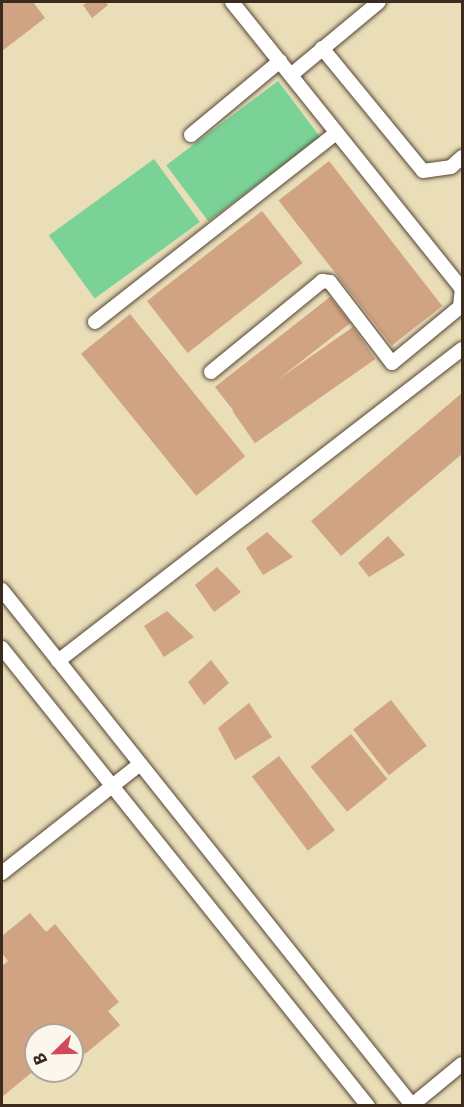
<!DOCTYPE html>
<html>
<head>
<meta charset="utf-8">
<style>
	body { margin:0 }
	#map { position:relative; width:464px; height:1107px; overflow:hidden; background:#eadeb9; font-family:"Playpen Sans",sans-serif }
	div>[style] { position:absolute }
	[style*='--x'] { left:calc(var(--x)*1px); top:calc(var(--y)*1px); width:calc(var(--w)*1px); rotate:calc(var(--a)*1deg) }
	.green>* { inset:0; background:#7bd297; transform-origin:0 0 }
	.building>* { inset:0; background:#d0a382; transform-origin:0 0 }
	.roads { filter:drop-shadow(0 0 2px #554535) drop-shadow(0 0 2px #554535) }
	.lane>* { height:14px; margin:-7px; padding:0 7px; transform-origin:7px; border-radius:7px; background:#fff }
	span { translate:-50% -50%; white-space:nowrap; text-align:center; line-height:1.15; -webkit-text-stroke:5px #fbf7ec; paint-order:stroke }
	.frame { position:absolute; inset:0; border:3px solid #3b2a1e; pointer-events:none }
	.north { position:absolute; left:24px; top:1023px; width:60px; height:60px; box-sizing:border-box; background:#fbf7ec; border:2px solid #aea59a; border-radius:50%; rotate:247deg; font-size:16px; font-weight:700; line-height:24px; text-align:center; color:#3b2a1e }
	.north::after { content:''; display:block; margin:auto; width:21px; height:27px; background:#d1495b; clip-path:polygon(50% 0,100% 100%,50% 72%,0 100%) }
</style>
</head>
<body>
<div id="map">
	<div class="green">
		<i style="left:278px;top:81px;width:70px;height:140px;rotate:53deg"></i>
		<i style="left:154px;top:159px;width:78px;height:130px;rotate:54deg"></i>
	</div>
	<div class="building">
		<i style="clip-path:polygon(2px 2px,33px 2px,45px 18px,2px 51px)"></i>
		<i style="clip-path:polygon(88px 2px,106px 2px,108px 5px,92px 18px,83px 5px)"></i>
		<i style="left:329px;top:161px;width:184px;height:64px;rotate:52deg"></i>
		<i style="left:262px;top:211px;width:66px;height:146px;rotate:52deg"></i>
		<i style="left:330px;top:297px;width:33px;height:146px;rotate:52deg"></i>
		<i style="left:130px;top:314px;width:183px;height:63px;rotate:51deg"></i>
		<i style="left:353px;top:327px;width:39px;height:147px;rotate:55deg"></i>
		<i style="clip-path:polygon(462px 393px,462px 454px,341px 556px,311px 521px)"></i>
		<i style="clip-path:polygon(267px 532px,293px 557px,263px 575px,246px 548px)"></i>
		<i style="clip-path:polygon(388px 536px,405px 555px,369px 577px,358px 563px)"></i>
		<i style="clip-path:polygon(217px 567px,241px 592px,214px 612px,195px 585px)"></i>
		<i style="clip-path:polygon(167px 611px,194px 637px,164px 657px,144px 626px)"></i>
		<i style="clip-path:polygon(211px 660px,229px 683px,204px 705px,188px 682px)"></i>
		<i style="left:391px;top:700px;width:58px;height:48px;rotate:52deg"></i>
		<i style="clip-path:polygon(249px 703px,272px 737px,235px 760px,218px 728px)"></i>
		<i style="left:351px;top:734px;width:58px;height:52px;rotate:51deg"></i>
		<i style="left:279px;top:756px;width:93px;height:34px;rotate:53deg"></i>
		<i style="clip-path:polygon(30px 913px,46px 932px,55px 924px,119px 1002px,108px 1011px,120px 1025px,85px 1054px,72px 1035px,36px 1035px,36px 1069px,2px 1097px,2px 966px,8px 961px,2px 953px,2px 936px)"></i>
	</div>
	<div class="roads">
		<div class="lane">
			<i style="--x:232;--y:2;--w:368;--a:51.3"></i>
			<i style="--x:322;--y:48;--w:159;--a:50.6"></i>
			<i style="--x:423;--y:171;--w:28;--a:-8"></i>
			<i style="--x:451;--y:167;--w:15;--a:-42"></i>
			<i style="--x:291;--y:75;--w:114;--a:-39.7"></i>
			<i style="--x:191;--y:135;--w:116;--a:-39.7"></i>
			<i style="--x:95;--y:322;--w:306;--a:-38.1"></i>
			<i style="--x:211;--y:372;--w:144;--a:-39.3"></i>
			<i style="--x:322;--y:281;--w:8;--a:7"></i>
			<i style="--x:330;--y:282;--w:102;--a:52.6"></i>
			<i style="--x:392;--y:363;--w:88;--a:-39.5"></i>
			<i style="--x:460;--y:307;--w:18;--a:-84"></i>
			<i style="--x:2;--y:590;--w:658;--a:51.48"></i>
			<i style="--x:2;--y:648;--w:586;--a:51.37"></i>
			<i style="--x:58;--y:661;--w:510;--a:-37.68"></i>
			<i style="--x:2;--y:873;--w:176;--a:-38.3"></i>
			<i style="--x:411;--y:1106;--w:66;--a:-39.5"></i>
		</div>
	</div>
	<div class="frame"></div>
	<div class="north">B</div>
</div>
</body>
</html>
